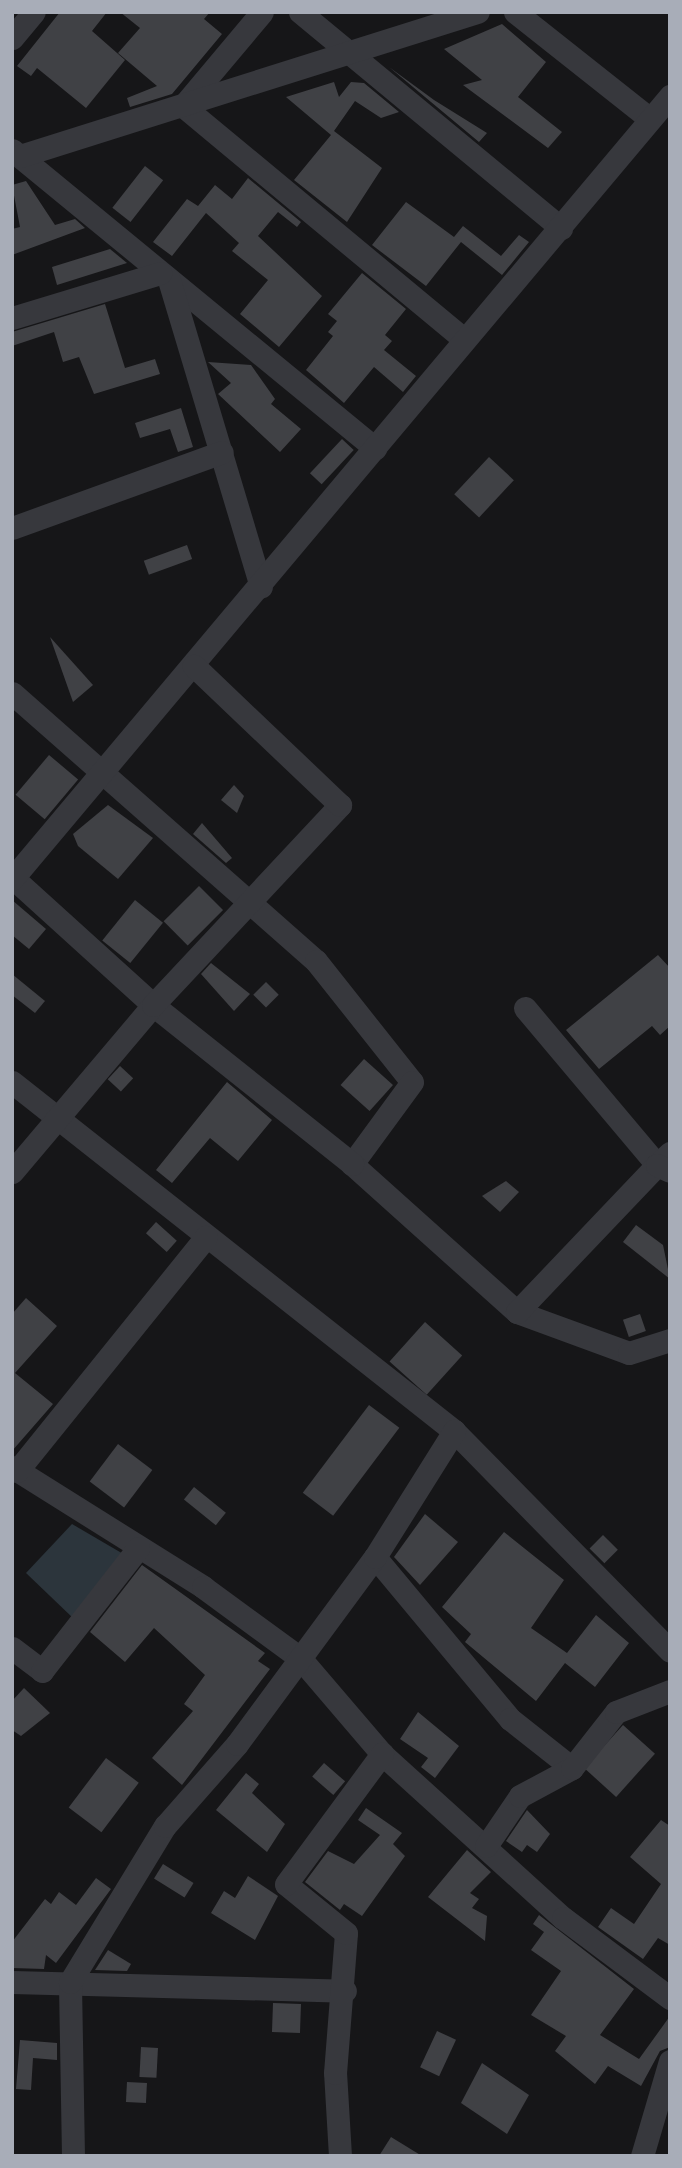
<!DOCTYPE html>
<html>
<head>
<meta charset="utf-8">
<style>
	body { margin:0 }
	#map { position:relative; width:682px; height:2168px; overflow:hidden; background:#161618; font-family:Montserrat,sans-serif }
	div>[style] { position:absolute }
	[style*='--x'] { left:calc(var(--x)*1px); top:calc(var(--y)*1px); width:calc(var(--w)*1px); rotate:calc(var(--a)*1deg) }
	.water>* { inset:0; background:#2c353c }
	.building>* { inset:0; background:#404145; transform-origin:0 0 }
	.minor>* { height:23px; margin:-11.5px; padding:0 11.5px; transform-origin:11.5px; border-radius:11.5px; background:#37383d }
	span { translate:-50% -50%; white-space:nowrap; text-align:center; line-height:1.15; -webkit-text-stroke:5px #111113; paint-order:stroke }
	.frame { position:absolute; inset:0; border:14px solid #a8adb8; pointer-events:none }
</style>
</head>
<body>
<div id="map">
	<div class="water">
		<i style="clip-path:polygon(72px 1524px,125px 1555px,74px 1619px,26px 1573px)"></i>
	</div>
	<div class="building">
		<i style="clip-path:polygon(60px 12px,107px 12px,92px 31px,125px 60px,86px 108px,37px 68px,31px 76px,17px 66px)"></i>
		<i style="clip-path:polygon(120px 12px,210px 12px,204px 19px,222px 34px,172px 94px,130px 107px,127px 98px,157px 86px,118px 53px,140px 28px)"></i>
		<i style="clip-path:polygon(502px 24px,546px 62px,518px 97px,562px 132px,548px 148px,463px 85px,482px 80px,444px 49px)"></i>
		<i style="clip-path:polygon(389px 67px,434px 100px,487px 133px,479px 142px)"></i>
		<i style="clip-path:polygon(334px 82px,339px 97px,351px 82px,364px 83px,399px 112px,381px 118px,355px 101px,334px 131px,382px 168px,347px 222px,294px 180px,331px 135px,286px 97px)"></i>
		<i style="left:145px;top:166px;width:23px;height:53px;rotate:38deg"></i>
		<i style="clip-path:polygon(248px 178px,301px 222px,297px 227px,278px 212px,258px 236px,322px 296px,279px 347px,240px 314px,268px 280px,232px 251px,239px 243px,206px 213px,172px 256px,153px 242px,187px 199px,198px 206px,215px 185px,232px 199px)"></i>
		<i style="clip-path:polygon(26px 181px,55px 225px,75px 219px,85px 228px,12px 255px,12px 229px,20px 227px,12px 185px)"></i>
		<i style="clip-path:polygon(406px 202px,454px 237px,463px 226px,501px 256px,519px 235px,529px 242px,502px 275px,461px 242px,426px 286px,372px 245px)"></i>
		<i style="clip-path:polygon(110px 249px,127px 263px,57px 285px,52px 267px)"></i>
		<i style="clip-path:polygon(362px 273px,406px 309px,385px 335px,392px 341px,384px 350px,416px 376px,403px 392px,374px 367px,344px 403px,306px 370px,333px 336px,328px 332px,337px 321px,328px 314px)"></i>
		<i style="clip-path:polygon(105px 304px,125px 368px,155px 359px,160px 374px,94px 394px,79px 357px,63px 362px,54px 332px,12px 346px,12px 332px)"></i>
		<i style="clip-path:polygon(208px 362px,251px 365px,275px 399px,271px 404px,301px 429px,280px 452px,218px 394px,231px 383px)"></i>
		<i style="clip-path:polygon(181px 408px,193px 447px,178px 452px,170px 429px,140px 438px,135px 423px)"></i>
		<i style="left:342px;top:439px;width:16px;height:47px;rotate:43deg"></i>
		<i style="left:489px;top:457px;width:34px;height:51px;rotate:43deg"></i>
		<i style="left:187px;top:545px;width:15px;height:46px;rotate:70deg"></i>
		<i style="clip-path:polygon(50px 637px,93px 685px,73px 702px)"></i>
		<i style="left:49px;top:755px;width:38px;height:52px;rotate:40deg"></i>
		<i style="clip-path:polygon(234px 785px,244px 796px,237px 813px,221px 800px)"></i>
		<i style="clip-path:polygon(108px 805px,153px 838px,118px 879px,78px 846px,73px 834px)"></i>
		<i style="clip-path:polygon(202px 823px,232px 858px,226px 863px,193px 834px)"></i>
		<i style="left:199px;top:886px;width:34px;height:50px;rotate:45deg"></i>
		<i style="clip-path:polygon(12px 900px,46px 929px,29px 949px,12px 935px)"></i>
		<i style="left:135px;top:900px;width:36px;height:52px;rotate:39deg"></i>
		<i style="clip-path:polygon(658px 955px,670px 968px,670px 1026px,660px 1035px,652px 1026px,599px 1069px,566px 1030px)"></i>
		<i style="clip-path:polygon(211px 963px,250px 994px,234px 1011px,201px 974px)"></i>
		<i style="clip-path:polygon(12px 974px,45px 1001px,35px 1013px,12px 995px)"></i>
		<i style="left:266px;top:982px;width:18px;height:18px;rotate:45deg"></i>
		<i style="left:364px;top:1059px;width:39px;height:35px;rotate:42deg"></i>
		<i style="left:120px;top:1066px;width:18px;height:18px;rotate:43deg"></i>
		<i style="clip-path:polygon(227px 1082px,272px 1120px,238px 1161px,210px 1138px,172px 1183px,156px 1170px)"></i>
		<i style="clip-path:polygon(506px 1181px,519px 1192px,500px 1212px,482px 1196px)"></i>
		<i style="left:156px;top:1222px;width:28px;height:15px;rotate:42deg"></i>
		<i style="clip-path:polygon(636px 1225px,663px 1245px,670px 1279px,623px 1242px)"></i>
		<i style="clip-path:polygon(26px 1298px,57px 1326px,15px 1373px,53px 1404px,12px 1451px,12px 1314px)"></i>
		<i style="left:640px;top:1314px;width:18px;height:18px;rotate:71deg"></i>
		<i style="left:425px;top:1322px;width:50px;height:53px;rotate:42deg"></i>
		<i style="left:369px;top:1405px;width:38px;height:110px;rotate:37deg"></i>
		<i style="left:118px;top:1444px;width:43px;height:47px;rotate:37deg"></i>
		<i style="left:194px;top:1487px;width:41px;height:16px;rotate:39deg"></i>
		<i style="clip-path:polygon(425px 1514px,458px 1542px,420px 1585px,394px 1557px)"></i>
		<i style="clip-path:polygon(504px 1532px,564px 1580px,531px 1628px,567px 1653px,596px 1615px,629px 1643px,595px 1687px,565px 1663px,536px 1701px,465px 1642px,471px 1634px,442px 1607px)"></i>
		<i style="left:603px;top:1535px;width:21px;height:19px;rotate:45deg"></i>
		<i style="clip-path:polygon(142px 1565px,265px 1653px,258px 1661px,270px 1669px,182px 1785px,152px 1758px,193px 1711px,184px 1704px,205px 1675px,154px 1628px,125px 1662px,90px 1632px)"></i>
		<i style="clip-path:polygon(24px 1688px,50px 1713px,21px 1736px,12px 1730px,12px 1701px)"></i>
		<i style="clip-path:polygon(418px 1712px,459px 1746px,435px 1778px,421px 1767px,428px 1758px,400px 1739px)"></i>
		<i style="left:623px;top:1725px;width:43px;height:58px;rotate:42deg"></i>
		<i style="left:106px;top:1758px;width:41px;height:62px;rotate:37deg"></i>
		<i style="left:324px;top:1763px;width:28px;height:18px;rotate:41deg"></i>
		<i style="clip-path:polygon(246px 1773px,259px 1784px,252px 1793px,285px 1824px,267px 1852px,216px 1810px)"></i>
		<i style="clip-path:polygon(366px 1808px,402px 1833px,393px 1844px,405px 1856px,362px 1916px,344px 1904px,340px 1910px,305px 1882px,328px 1851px,354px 1864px,380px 1835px,358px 1820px)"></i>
		<i style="clip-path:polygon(527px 1810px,550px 1834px,537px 1852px,527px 1845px,522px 1852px,506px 1841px)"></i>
		<i style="clip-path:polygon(661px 1820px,670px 1826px,670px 1945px,658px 1938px,643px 1959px,598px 1927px,611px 1908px,634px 1924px,661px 1884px,630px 1857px)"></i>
		<i style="clip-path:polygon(467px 1850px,491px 1872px,470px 1893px,479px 1899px,472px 1908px,487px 1916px,485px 1941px,428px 1897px)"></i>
		<i style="left:163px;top:1864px;width:36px;height:17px;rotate:32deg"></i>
		<i style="clip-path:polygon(248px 1876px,278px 1896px,255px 1940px,211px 1913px,224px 1891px,235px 1898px)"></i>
		<i style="clip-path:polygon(96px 1878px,111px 1889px,56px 1963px,46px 1955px,44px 1969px,12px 1968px,12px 1942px,45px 1899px,51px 1904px,59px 1892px,76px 1905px)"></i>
		<i style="clip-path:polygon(539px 1915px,634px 1989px,600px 2035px,639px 2059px,670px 2016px,670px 2047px,660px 2051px,641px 2086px,608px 2066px,595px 2084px,555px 2051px,566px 2036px,531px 2015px,561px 1971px,531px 1950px,544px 1932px,533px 1924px)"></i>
		<i style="clip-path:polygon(108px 1950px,131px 1964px,127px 1971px,95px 1970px)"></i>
		<i style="left:273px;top:2003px;width:28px;height:29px;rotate:2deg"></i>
		<i style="left:437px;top:2031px;width:21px;height:40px;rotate:25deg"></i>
		<i style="clip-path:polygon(20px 2040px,57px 2043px,57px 2060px,33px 2058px,31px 2090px,16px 2089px)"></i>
		<i style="left:141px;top:2047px;width:17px;height:30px;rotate:3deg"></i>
		<i style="clip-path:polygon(482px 2063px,529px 2095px,507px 2134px,461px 2103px)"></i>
		<i style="left:127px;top:2082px;width:20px;height:20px;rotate:3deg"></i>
		<i style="clip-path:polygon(391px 2137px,422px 2156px,379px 2156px)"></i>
	</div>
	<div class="minor">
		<i style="--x:262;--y:12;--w:123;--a:130"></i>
		<i style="--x:183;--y:106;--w:363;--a:39.7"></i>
		<i style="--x:300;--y:12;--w:339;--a:39.6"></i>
		<i style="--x:515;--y:12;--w:172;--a:38.4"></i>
		<i style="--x:12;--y:38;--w:34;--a:-50"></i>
		<i style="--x:12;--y:150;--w:470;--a:39.4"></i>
		<i style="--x:20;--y:156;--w:480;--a:-17.5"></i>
		<i style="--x:169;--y:280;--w:320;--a:73.3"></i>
		<i style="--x:12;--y:318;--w:155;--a:-16.9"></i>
		<i style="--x:12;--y:528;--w:223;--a:-19.9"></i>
		<i style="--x:12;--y:693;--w:405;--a:41.4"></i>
		<i style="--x:316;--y:961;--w:154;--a:51.6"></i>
		<i style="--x:412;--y:1082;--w:102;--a:126.2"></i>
		<i style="--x:352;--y:1164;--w:222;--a:41.9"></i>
		<i style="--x:517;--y:1312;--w:119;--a:20.1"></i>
		<i style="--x:629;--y:1353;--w:43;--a:-17.6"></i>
		<i style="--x:12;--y:877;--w:190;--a:42.2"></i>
		<i style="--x:153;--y:1005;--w:255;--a:38.6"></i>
		<i style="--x:12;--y:879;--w:1023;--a:-49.96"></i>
		<i style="--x:525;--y:1008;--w:205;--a:49.9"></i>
		<i style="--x:657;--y:1165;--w:18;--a:-43"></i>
		<i style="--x:12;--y:1082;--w:563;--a:38.29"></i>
		<i style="--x:454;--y:1431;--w:308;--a:45.5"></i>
		<i style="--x:12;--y:1172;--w:219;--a:-49.8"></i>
		<i style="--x:153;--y:1005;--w:274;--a:-46.9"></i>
		<i style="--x:340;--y:805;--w:202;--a:-136.4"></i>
		<i style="--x:517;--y:1312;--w:203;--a:-46.4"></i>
		<i style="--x:657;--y:1165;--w:14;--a:25"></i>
		<i style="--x:12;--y:1467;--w:226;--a:32.1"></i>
		<i style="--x:203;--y:1587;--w:120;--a:36.2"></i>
		<i style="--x:300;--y:1658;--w:126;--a:49.5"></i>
		<i style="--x:382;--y:1754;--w:244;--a:42.2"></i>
		<i style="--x:563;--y:1918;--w:134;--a:36.8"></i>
		<i style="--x:17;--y:1471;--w:301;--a:-51.1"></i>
		<i style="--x:375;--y:1557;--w:211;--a:50.2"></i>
		<i style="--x:510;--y:1719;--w:79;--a:38.3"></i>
		<i style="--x:12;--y:1648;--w:38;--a:37"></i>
		<i style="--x:42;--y:1671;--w:156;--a:-52"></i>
		<i style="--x:486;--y:1846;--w:60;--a:-55.8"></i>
		<i style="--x:520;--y:1796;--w:59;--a:-28.3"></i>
		<i style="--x:572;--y:1768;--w:71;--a:-51.8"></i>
		<i style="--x:616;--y:1712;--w:58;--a:-21.3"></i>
		<i style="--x:12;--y:1982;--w:333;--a:1.5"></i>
		<i style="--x:73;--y:2156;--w:174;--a:-91"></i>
		<i style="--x:70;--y:1982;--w:183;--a:-58.7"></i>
		<i style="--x:165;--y:1826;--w:109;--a:-48.7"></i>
		<i style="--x:237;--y:1744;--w:232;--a:-53.6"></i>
		<i style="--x:375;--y:1557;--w:149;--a:-57.9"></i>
		<i style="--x:340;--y:2156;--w:83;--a:-93.4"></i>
		<i style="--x:335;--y:2073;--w:140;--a:-85.5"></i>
		<i style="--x:346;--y:1933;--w:77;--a:-140.8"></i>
		<i style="--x:286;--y:1884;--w:162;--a:-53.6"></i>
		<i style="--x:642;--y:2156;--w:99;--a:-73.6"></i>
	</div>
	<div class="frame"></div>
</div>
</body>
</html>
